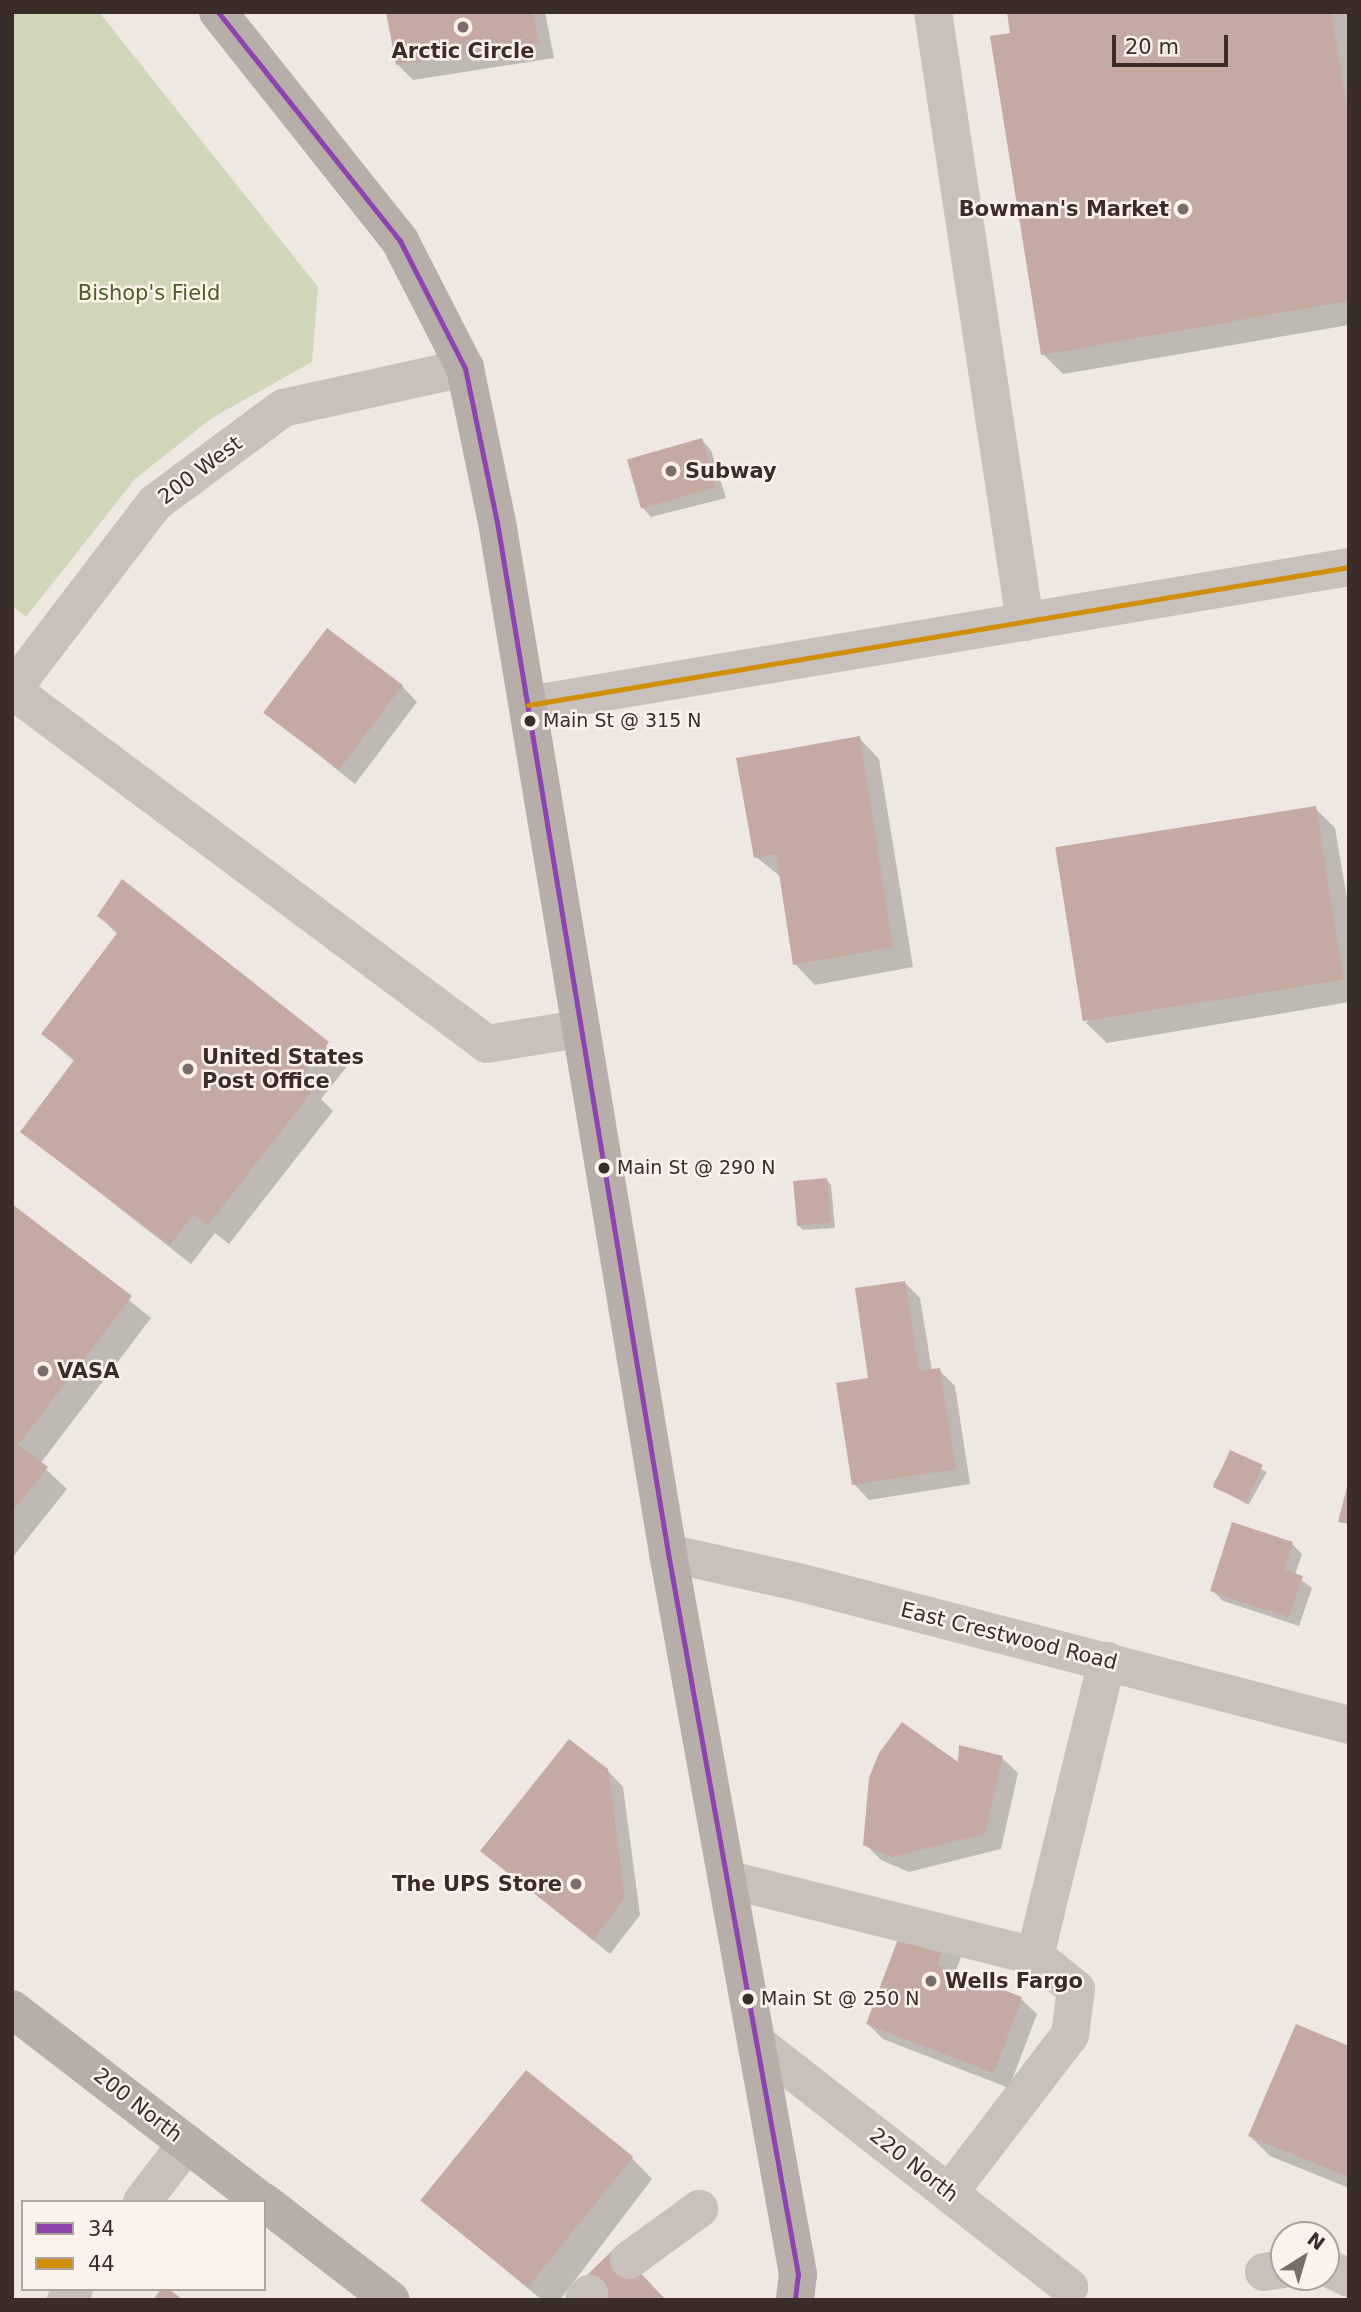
<!DOCTYPE html>
<html>
<head>
<meta charset="utf-8">
<style>
	body { margin:0 }
	#map { position:relative; width:1361px; height:2312px; overflow:hidden; background:#efe8e2; font-family:"DejaVu Sans",sans-serif }
	div>[style] { position:absolute }
	[style*='--x'] { left:calc(var(--x)*1px); top:calc(var(--y)*1px); width:calc(var(--w)*1px); rotate:calc(var(--a)*1deg) }
	.green>* { inset:0; background:#d1d5ba }
	.shadow>* { inset:0; background:#0003; transform-origin:0 0 }
	.building>* { inset:0; background:#c4aaa2; transform-origin:0 0 }
	.minor>* { height:38px; margin:-19px; padding:0 19px; transform-origin:19px; border-radius:19px; background:#c8c0ba }
	.major>* { height:38px; margin:-19px; padding:0 19px; transform-origin:19px; border-radius:19px; background:#b7aea9 }
	.bus-1>* { height:5px; margin:-2.5px; padding:0 2.5px; transform-origin:2.5px; border-radius:2.5px; background:#8e44ad }
	.bus-2>* { height:5px; margin:-2.5px; padding:0 2.5px; transform-origin:2.5px; border-radius:2.5px; background:#d18e08 }
	.dots>* { width:19px; height:19px; translate:-50% -50%; box-sizing:border-box; border:4px solid #fcf2e9; border-radius:50% }
	span { translate:-50% -50%; white-space:nowrap; text-align:center; line-height:1.15; -webkit-text-stroke:5px #fcf2e9; paint-order:stroke }
	.bus-label { font-size:19px; color:#3a2c28 }
	.left { translate:0 -50%; text-align:left }
	.poi-label { font-size:21px; color:#3a2c28; font-weight:700 }
	.right { translate:-100% -50%; text-align:right }
	.park-label { font-size:21px; color:#4b5b29 }
	.street-label { font-size:21px; color:#3a2c28 }
	.frame { position:absolute; inset:0; border:14px solid #3a2c28; pointer-events:none }
	.legend { position:absolute; left:21px; top:2200px; width:245px; height:91px; box-sizing:border-box; background:#fcf2e9; border:2px solid #aea39c; margin:0; padding:9px 12px; list-style:none; font-size:21px; color:#3a2c28 }
	.legend li { display:flex; align-items:center; gap:14px; height:35px }
	.legend b { width:35px; border:2px solid #aea39c }
	.north { position:absolute; left:1270px; top:2221px; width:70px; height:70px; box-sizing:border-box; background:#fcf2e9; border:2px solid #aea39c; border-radius:50%; rotate:37deg; font-size:19px; font-weight:700; line-height:28px; text-align:center; color:#3a2c28 }
	.north::after { content:''; display:block; margin:auto; width:24px; height:32px; background:#796e69; clip-path:polygon(50% 0,100% 100%,50% 72%,0 100%) }
	.scale { position:absolute; left:1112px; top:35px; width:116px; height:32px; box-sizing:border-box; border:4px solid #3a2c28; border-top:0; padding-left:9px; font-size:21px; line-height:24px; white-space:nowrap; color:#3a2c28; -webkit-text-stroke:5px #fcf2e9; paint-order:stroke }
</style>
</head>
<body>
<div id="map">
	<div class="green">
		<i style="clip-path:polygon(12px 12px,99px 12px,318px 287px,312px 362px,212px 418px,135px 479px,26px 617px,12px 606px)"></i>
	</div>
	<div class="shadow">
		<i style="clip-path:polygon(388px 12px,545px 12px,554px 58px,413px 80px,398px 65px)"></i>
		<i style="clip-path:polygon(1009px 12px,1347px 12px,1349px 325px,1063px 374px,1043px 354px)"></i>
		<i style="clip-path:polygon(701px 439px,711px 450px,726px 498px,651px 517px,641px 506px)"></i>
		<i style="clip-path:polygon(402px 686px,417px 702px,355px 784px,265px 712px)"></i>
		<i style="clip-path:polygon(859px 738px,879px 759px,913px 967px,815px 985px,795px 964px,781px 877px,756px 857px)"></i>
		<i style="clip-path:polygon(1315px 808px,1335px 828px,1349px 910px,1349px 1002px,1107px 1043px,1086px 1023px)"></i>
		<i style="clip-path:polygon(122px 882px,349px 1064px,321px 1099px,333px 1111px,229px 1244px,215px 1233px,191px 1264px,22px 1132px,75px 1062px,43px 1034px,118px 935px,99px 916px)"></i>
		<i style="clip-path:polygon(827px 1180px,831px 1185px,835px 1228px,803px 1230px,798px 1225px)"></i>
		<i style="clip-path:polygon(12px 1206px,151px 1318px,40px 1464px,67px 1489px,12px 1558px)"></i>
		<i style="clip-path:polygon(904px 1282px,920px 1298px,932px 1371px,939px 1370px,955px 1386px,970px 1484px,869px 1500px,854px 1484px,870px 1380px)"></i>
		<i style="left:1231px;top:1452px;width:41px;height:38px;rotate:29deg"></i>
		<i style="clip-path:polygon(1292px 1544px,1302px 1554px,1295px 1575px,1312px 1588px,1299px 1626px,1223px 1601px,1212px 1590px)"></i>
		<i style="clip-path:polygon(902px 1724px,959px 1765px,1002px 1758px,1018px 1773px,1001px 1849px,909px 1872px,881px 1860px,865px 1844px,871px 1778px,892px 1736px)"></i>
		<i style="clip-path:polygon(607px 1770px,623px 1787px,640px 1915px,610px 1954px,482px 1851px)"></i>
		<i style="clip-path:polygon(911px 1909px,967px 1941px,955px 1973px,1021px 1999px,1037px 2014px,1009px 2088px,883px 2039px,868px 2024px)"></i>
		<i style="clip-path:polygon(1349px 2048px,1349px 2188px,1270px 2156px,1250px 2136px)"></i>
		<i style="clip-path:polygon(632px 2158px,652px 2179px,560px 2300px,542px 2300px,424px 2202px)"></i>
	</div>
	<div class="building">
		<i style="clip-path:polygon(386px 12px,533px 12px,539px 43px,396px 65px)"></i>
		<i style="clip-path:polygon(1007px 12px,1331px 12px,1349px 117px,1349px 301px,1041px 355px,990px 36px,1010px 33px)"></i>
		<i style="left:702px;top:438px;width:51px;height:78px;rotate:74deg"></i>
		<i style="left:327px;top:628px;width:95px;height:106px;rotate:37deg"></i>
		<i style="clip-path:polygon(860px 736px,893px 947px,793px 965px,776px 854px,754px 858px,736px 758px)"></i>
		<i style="left:1316px;top:806px;width:176px;height:264px;rotate:81deg"></i>
		<i style="clip-path:polygon(122px 879px,329px 1042px,300px 1079px,314px 1089px,208px 1225px,194px 1214px,170px 1245px,20px 1132px,75px 1059px,41px 1034px,118px 932px,97px 916px)"></i>
		<i style="left:827px;top:1178px;width:45px;height:34px;rotate:85deg"></i>
		<i style="clip-path:polygon(12px 1204px,132px 1296px,18px 1445px,48px 1467px,12px 1512px)"></i>
		<i style="clip-path:polygon(905px 1281px,919px 1371px,940px 1368px,956px 1469px,852px 1485px,836px 1383px,868px 1378px,855px 1288px)"></i>
		<i style="left:1230px;top:1450px;width:36px;height:41px;rotate:24deg"></i>
		<i style="clip-path:polygon(1348px 1483px,1349px 1483px,1349px 1524px,1338px 1522px)"></i>
		<i style="clip-path:polygon(1232px 1522px,1293px 1542px,1284px 1570px,1303px 1576px,1289px 1617px,1210px 1591px)"></i>
		<i style="clip-path:polygon(902px 1722px,958px 1762px,959px 1745px,1003px 1756px,985px 1834px,892px 1857px,863px 1845px,869px 1778px,879px 1753px)"></i>
		<i style="clip-path:polygon(569px 1739px,608px 1769px,625px 1898px,593px 1940px,480px 1851px)"></i>
		<i style="clip-path:polygon(910px 1907px,952px 1924px,937px 1965px,1022px 1997px,994px 2073px,866px 2024px)"></i>
		<i style="clip-path:polygon(1296px 2024px,1349px 2046px,1349px 2177px,1248px 2136px)"></i>
		<i style="left:526px;top:2070px;width:138px;height:168px;rotate:39deg"></i>
		<i style="clip-path:polygon(616px 2247px,666px 2300px,595px 2300px,579px 2283px)"></i>
		<i style="clip-path:polygon(161px 2289px,169px 2289px,183px 2300px,153px 2300px)"></i>
	</div>
	<div class="minor">
		<i style="--x:933;--y:12;--w:617;--a:81.42"></i>
		<i style="--x:12;--y:690;--w:592;--a:36.7"></i>
		<i style="--x:487;--y:1044;--w:93;--a:-9.3"></i>
		<i style="--x:12;--y:690;--w:235;--a:-52.6"></i>
		<i style="--x:155;--y:503;--w:159;--a:-36.6"></i>
		<i style="--x:283;--y:408;--w:186;--a:-12.4"></i>
		<i style="--x:528;--y:705;--w:833;--a:-9.54"></i>
		<i style="--x:668;--y:1553;--w:133;--a:12.6"></i>
		<i style="--x:798;--y:1582;--w:569;--a:14.55"></i>
		<i style="--x:730;--y:1880;--w:314;--a:14"></i>
		<i style="--x:758;--y:2044;--w:395;--a:38"></i>
		<i style="--x:949;--y:2193;--w:199;--a:-52.6"></i>
		<i style="--x:1070;--y:2035;--w:46;--a:-82.6"></i>
		<i style="--x:1076;--y:1989;--w:53;--a:-141.2"></i>
		<i style="--x:1035;--y:1956;--w:304;--a:-76.3"></i>
		<i style="--x:142;--y:2202;--w:74;--a:-52.7"></i>
		<i style="--x:629;--y:2260;--w:87;--a:-36.1"></i>
		<i style="--x:1326;--y:2267;--w:25;--a:26"></i>
		<i style="--x:1264;--y:2272;--w:20;--a:-9"></i>
		<i style="--x:66;--y:2300;--w:14;--a:-54"></i>
		<i style="--x:584;--y:2300;--w:8;--a:-50"></i>
	</div>
	<div class="major">
		<i style="--x:218;--y:12;--w:293;--a:51.5"></i>
		<i style="--x:400;--y:241;--w:143;--a:62.9"></i>
		<i style="--x:465;--y:368;--w:157;--a:78.3"></i>
		<i style="--x:497;--y:522;--w:1045;--a:80.58"></i>
		<i style="--x:668;--y:1553;--w:733;--a:79.78"></i>
		<i style="--x:798;--y:2274;--w:26;--a:97"></i>
		<i style="--x:12;--y:2009;--w:317;--a:37.6"></i>
		<i style="--x:264;--y:2202;--w:160;--a:37.7"></i>
	</div>
	<div class="bus-1">
		<i style="--x:218;--y:12;--w:293;--a:51.5"></i>
		<i style="--x:400;--y:241;--w:143;--a:62.9"></i>
		<i style="--x:465;--y:368;--w:157;--a:78.3"></i>
		<i style="--x:497;--y:522;--w:1045;--a:80.58"></i>
		<i style="--x:668;--y:1553;--w:733;--a:79.78"></i>
		<i style="--x:798;--y:2274;--w:26;--a:97"></i>
	</div>
	<div class="bus-2">
		<i style="--x:528;--y:705;--w:833;--a:-9.54"></i>
	</div>
	<div class="dots">
		<i style="left:463px;top:27px;background:#796e69"></i>
		<i style="left:1183px;top:209px;background:#796e69"></i>
		<i style="left:671px;top:471px;background:#796e69"></i>
		<i style="left:530px;top:721px;background:#3a2c28"></i>
		<i style="left:188px;top:1069px;background:#796e69"></i>
		<i style="left:604px;top:1168px;background:#3a2c28"></i>
		<i style="left:43px;top:1371px;background:#796e69"></i>
		<i style="left:576px;top:1884px;background:#796e69"></i>
		<i style="left:931px;top:1981px;background:#796e69"></i>
		<i style="left:748px;top:1999px;background:#3a2c28"></i>
	</div>
	<div class="bus-label">
		<span class="left" style="left:543px;top:721px">Main St @ 315 N</span>
		<span class="left" style="left:617px;top:1168px">Main St @ 290 N</span>
		<span class="left" style="left:761px;top:1999px">Main St @ 250 N</span>
	</div>
	<div class="poi-label">
		<span style="left:463px;top:51px">Arctic Circle</span>
		<span class="right" style="left:1169px;top:209px">Bowman's Market</span>
		<span class="left" style="left:685px;top:471px">Subway</span>
		<span class="left" style="left:202px;top:1069px">United States<br>Post Office</span>
		<span class="left" style="left:57px;top:1371px">VASA</span>
		<span class="right" style="left:562px;top:1884px">The UPS Store</span>
		<span class="left" style="left:945px;top:1981px">Wells Fargo</span>
	</div>
	<div class="park-label">
		<span style="left:149px;top:293px">Bishop's Field</span>
	</div>
	<div class="street-label">
		<span style="left:200px;top:470px;rotate:-37deg">200 West</span>
		<span style="left:1009px;top:1636px;rotate:14deg">East Crestwood Road</span>
		<span style="left:138px;top:2105px;rotate:38deg">200 North</span>
		<span style="left:914px;top:2165px;rotate:38deg">220 North</span>
	</div>
	<div class="frame"></div>
	<ul class="legend">
	<li><b style="height:9px;background:#8e44ad"></b>34</li>
	<li><b style="height:9px;background:#d18e08"></b>44</li>
	</ul>
	<div class="north">N</div>
	<div class="scale">20 m</div>
</div>
</body>
</html>
